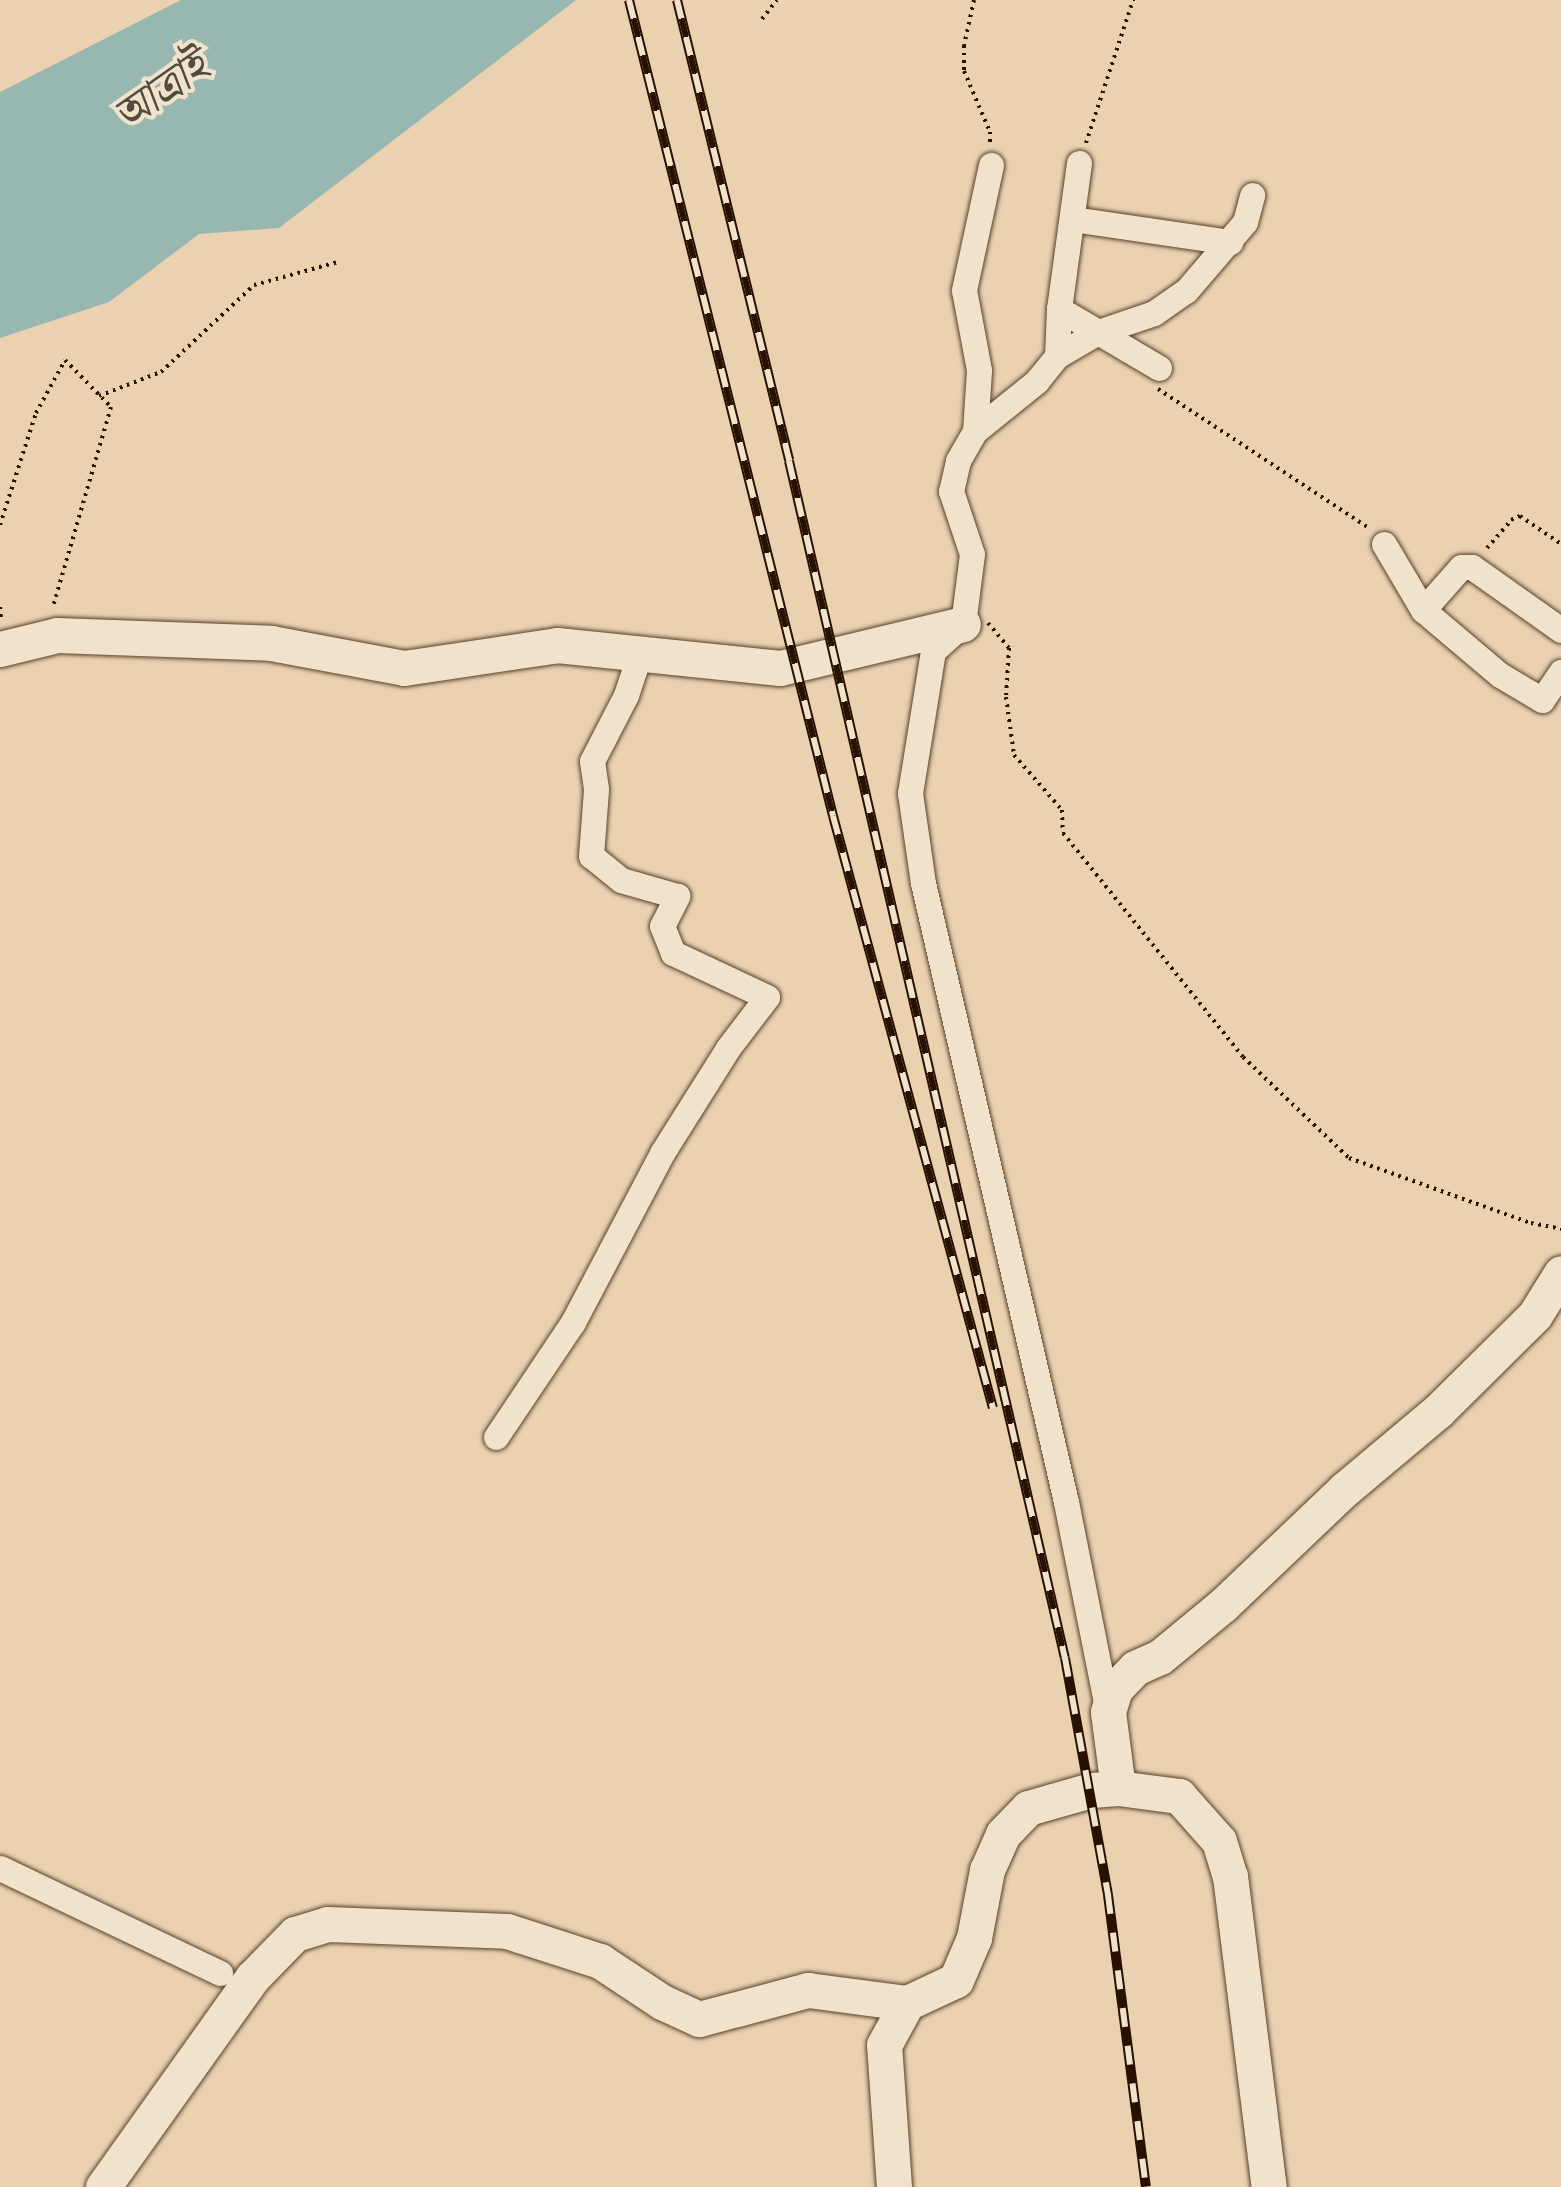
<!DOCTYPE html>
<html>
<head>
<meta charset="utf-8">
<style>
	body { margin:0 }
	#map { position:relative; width:1561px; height:2187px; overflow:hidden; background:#ead2b1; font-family:"IM FELL Double Pica","Noto Serif Bengali",serif }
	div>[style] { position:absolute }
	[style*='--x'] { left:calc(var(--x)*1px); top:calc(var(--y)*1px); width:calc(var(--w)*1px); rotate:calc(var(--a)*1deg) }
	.water>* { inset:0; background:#98b7b0 }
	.path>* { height:4px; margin-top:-2px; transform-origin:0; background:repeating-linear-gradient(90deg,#281100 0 2.5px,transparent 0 7.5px) }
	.roads { filter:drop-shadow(0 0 2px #58412c) drop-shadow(0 0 2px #58412c) }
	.street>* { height:25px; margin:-12.5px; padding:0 12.5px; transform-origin:12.5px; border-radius:12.5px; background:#f1e2cc }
	.secondary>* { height:35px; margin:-17.5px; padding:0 17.5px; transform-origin:17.5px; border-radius:17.5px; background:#f1e2cc }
	.rail>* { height:10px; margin-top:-5px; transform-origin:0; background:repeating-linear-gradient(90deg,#f1e2cc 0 19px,#281100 0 38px); box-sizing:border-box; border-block:2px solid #281100 }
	span { translate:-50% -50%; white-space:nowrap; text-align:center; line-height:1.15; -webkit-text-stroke:8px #f1e2cc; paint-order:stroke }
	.water-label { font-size:45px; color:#4f4b3e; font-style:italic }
</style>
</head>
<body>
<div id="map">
	<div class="water">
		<i style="clip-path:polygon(181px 0,576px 0,279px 228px,199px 234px,109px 302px,0 338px,0 92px)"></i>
	</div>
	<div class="path">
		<i style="--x:974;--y:0;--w:46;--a:102.5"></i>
		<i style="--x:964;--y:45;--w:26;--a:90"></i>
		<i style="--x:964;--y:71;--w:66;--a:66.9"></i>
		<i style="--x:990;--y:132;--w:13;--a:90"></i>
		<i style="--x:762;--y:19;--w:24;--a:-52"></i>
		<i style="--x:1086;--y:143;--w:151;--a:-71.8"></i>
		<i style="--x:1158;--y:389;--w:250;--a:33.4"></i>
		<i style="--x:99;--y:396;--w:66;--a:-21.2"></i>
		<i style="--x:161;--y:372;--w:127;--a:-43.1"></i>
		<i style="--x:254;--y:285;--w:87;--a:-15.3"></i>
		<i style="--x:0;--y:525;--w:118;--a:-72.2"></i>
		<i style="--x:36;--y:413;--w:60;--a:-61.3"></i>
		<i style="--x:65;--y:360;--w:66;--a:45.6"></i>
		<i style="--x:111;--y:407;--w:207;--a:106.2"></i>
		<i style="--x:1487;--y:548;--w:37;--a:-49"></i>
		<i style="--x:1511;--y:520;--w:10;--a:-24"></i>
		<i style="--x:1520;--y:516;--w:50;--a:34.3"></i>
		<i style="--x:0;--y:607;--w:12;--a:85"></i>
		<i style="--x:988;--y:623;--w:33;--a:50"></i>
		<i style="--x:1009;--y:648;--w:49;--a:93.5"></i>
		<i style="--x:1006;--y:697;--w:59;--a:82.1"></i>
		<i style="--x:1014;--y:755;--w:73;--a:48.9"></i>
		<i style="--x:1062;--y:810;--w:23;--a:88"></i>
		<i style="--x:1063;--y:833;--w:287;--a:51.2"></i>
		<i style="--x:1243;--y:1057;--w:146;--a:43.6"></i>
		<i style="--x:1349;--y:1158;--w:193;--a:19.7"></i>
		<i style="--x:1531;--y:1223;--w:31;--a:11"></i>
	</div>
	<div class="roads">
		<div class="street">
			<i style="--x:1079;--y:163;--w:147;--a:97.8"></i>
			<i style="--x:1059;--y:309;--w:47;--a:92.4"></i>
			<i style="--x:1057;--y:356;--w:32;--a:129"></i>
			<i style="--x:1037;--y:381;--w:80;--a:141.1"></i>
			<i style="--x:975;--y:431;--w:34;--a:120"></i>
			<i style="--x:958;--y:461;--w:31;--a:103"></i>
			<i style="--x:951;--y:491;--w:66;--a:71.6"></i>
			<i style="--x:972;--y:554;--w:71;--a:97.3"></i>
			<i style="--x:963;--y:624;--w:40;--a:138"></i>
			<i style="--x:933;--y:651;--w:144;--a:99.2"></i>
			<i style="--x:910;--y:793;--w:91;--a:81.8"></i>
			<i style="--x:923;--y:883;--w:635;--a:76.99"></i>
			<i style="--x:1066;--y:1502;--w:214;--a:78.7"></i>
			<i style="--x:1072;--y:219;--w:160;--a:8.3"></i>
			<i style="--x:1059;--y:309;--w:116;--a:30.5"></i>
			<i style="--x:1057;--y:356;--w:48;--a:-30.3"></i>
			<i style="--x:1098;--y:332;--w:59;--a:-18.7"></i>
			<i style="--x:1154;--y:313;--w:39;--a:-35"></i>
			<i style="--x:1186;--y:291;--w:91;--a:-49.5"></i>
			<i style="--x:1245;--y:222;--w:28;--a:-75"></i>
			<i style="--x:975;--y:431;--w:61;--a:-86.2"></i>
			<i style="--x:979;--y:370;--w:81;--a:-100.6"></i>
			<i style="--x:964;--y:290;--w:128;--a:-77.8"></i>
			<i style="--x:1384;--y:544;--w:77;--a:59.4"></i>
			<i style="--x:1423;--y:610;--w:101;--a:40.2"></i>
			<i style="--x:1500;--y:675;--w:49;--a:30.8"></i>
			<i style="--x:1542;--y:700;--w:34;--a:-56"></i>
			<i style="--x:1423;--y:610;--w:57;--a:-48.5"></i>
			<i style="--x:1461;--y:567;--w:11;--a:0"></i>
			<i style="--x:1472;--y:567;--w:109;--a:35.3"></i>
			<i style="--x:496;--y:1437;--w:138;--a:-56.2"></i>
			<i style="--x:573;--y:1322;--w:191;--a:-62.2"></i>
			<i style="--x:662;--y:1153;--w:124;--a:-57.8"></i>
			<i style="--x:728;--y:1048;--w:64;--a:-52.6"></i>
			<i style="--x:767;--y:997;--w:104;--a:-154.9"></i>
			<i style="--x:673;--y:953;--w:29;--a:-112"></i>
			<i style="--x:662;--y:926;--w:34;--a:-63"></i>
			<i style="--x:677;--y:896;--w:58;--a:-164.1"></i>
			<i style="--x:621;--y:880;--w:38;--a:-141"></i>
			<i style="--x:591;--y:856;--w:67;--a:-85.7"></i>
			<i style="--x:596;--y:789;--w:28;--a:-98"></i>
			<i style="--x:592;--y:761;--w:74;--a:-62.7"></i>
			<i style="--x:626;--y:695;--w:44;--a:-71.6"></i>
			<i style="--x:0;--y:1868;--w:244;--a:25.5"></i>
		</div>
		<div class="secondary">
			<i style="--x:0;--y:649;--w:59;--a:-13.8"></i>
			<i style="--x:57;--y:635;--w:214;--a:2.1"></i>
			<i style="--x:271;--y:643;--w:135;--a:10.6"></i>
			<i style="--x:404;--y:668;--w:155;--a:-8.5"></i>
			<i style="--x:557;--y:645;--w:224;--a:5.9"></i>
			<i style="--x:780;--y:668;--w:188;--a:-13.5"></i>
			<i style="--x:1118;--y:1788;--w:77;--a:-97.5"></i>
			<i style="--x:1108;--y:1712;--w:24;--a:-73"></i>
			<i style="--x:1115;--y:1689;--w:29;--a:-46"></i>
			<i style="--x:1135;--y:1668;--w:27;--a:-24"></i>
			<i style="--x:1160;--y:1657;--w:82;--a:-39.5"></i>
			<i style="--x:1223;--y:1605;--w:168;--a:-43.6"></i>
			<i style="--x:1345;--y:1489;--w:121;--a:-40"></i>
			<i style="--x:1438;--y:1411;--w:136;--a:-44.7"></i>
			<i style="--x:1535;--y:1315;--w:49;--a:-58.2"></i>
			<i style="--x:103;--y:2187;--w:257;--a:-54.5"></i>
			<i style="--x:252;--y:1978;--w:62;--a:-45.7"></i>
			<i style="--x:295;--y:1934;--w:34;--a:-17"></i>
			<i style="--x:328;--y:1924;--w:179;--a:2.2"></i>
			<i style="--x:507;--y:1931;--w:98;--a:17.9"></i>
			<i style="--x:600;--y:1961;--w:74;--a:33.5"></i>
			<i style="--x:662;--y:2002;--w:41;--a:24.7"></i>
			<i style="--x:699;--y:2019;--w:113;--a:-14.9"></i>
			<i style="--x:808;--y:1990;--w:100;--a:7.5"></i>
			<i style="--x:894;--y:2187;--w:142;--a:-94"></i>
			<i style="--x:884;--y:2045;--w:48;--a:-61.3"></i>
			<i style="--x:907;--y:2003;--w:54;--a:-25.1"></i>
			<i style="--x:956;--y:1980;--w:46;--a:-66.8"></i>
			<i style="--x:974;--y:1938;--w:69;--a:-79.2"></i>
			<i style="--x:987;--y:1870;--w:39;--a:-66"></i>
			<i style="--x:1003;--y:1834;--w:36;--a:-46"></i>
			<i style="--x:1028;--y:1808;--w:66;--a:-15.9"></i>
			<i style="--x:1091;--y:1790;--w:27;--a:-4"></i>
			<i style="--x:1118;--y:1788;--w:62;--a:7.5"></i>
			<i style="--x:1179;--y:1796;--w:60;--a:48.4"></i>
			<i style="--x:1219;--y:1841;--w:37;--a:73"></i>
			<i style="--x:1230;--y:1876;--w:313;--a:82.9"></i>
		</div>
	</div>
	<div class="rail">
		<i style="--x:629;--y:0;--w:841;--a:75.96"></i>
		<i style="--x:833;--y:816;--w:613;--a:74.88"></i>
		<i style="--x:677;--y:0;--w:474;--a:76.3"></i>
		<i style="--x:789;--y:461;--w:1228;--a:77.02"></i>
		<i style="--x:1065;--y:1658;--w:241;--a:79.7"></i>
		<i style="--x:1108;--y:1895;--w:294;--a:82.6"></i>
	</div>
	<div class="water-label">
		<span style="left:161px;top:92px;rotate:-35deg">আত্রাই</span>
	</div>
</div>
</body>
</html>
